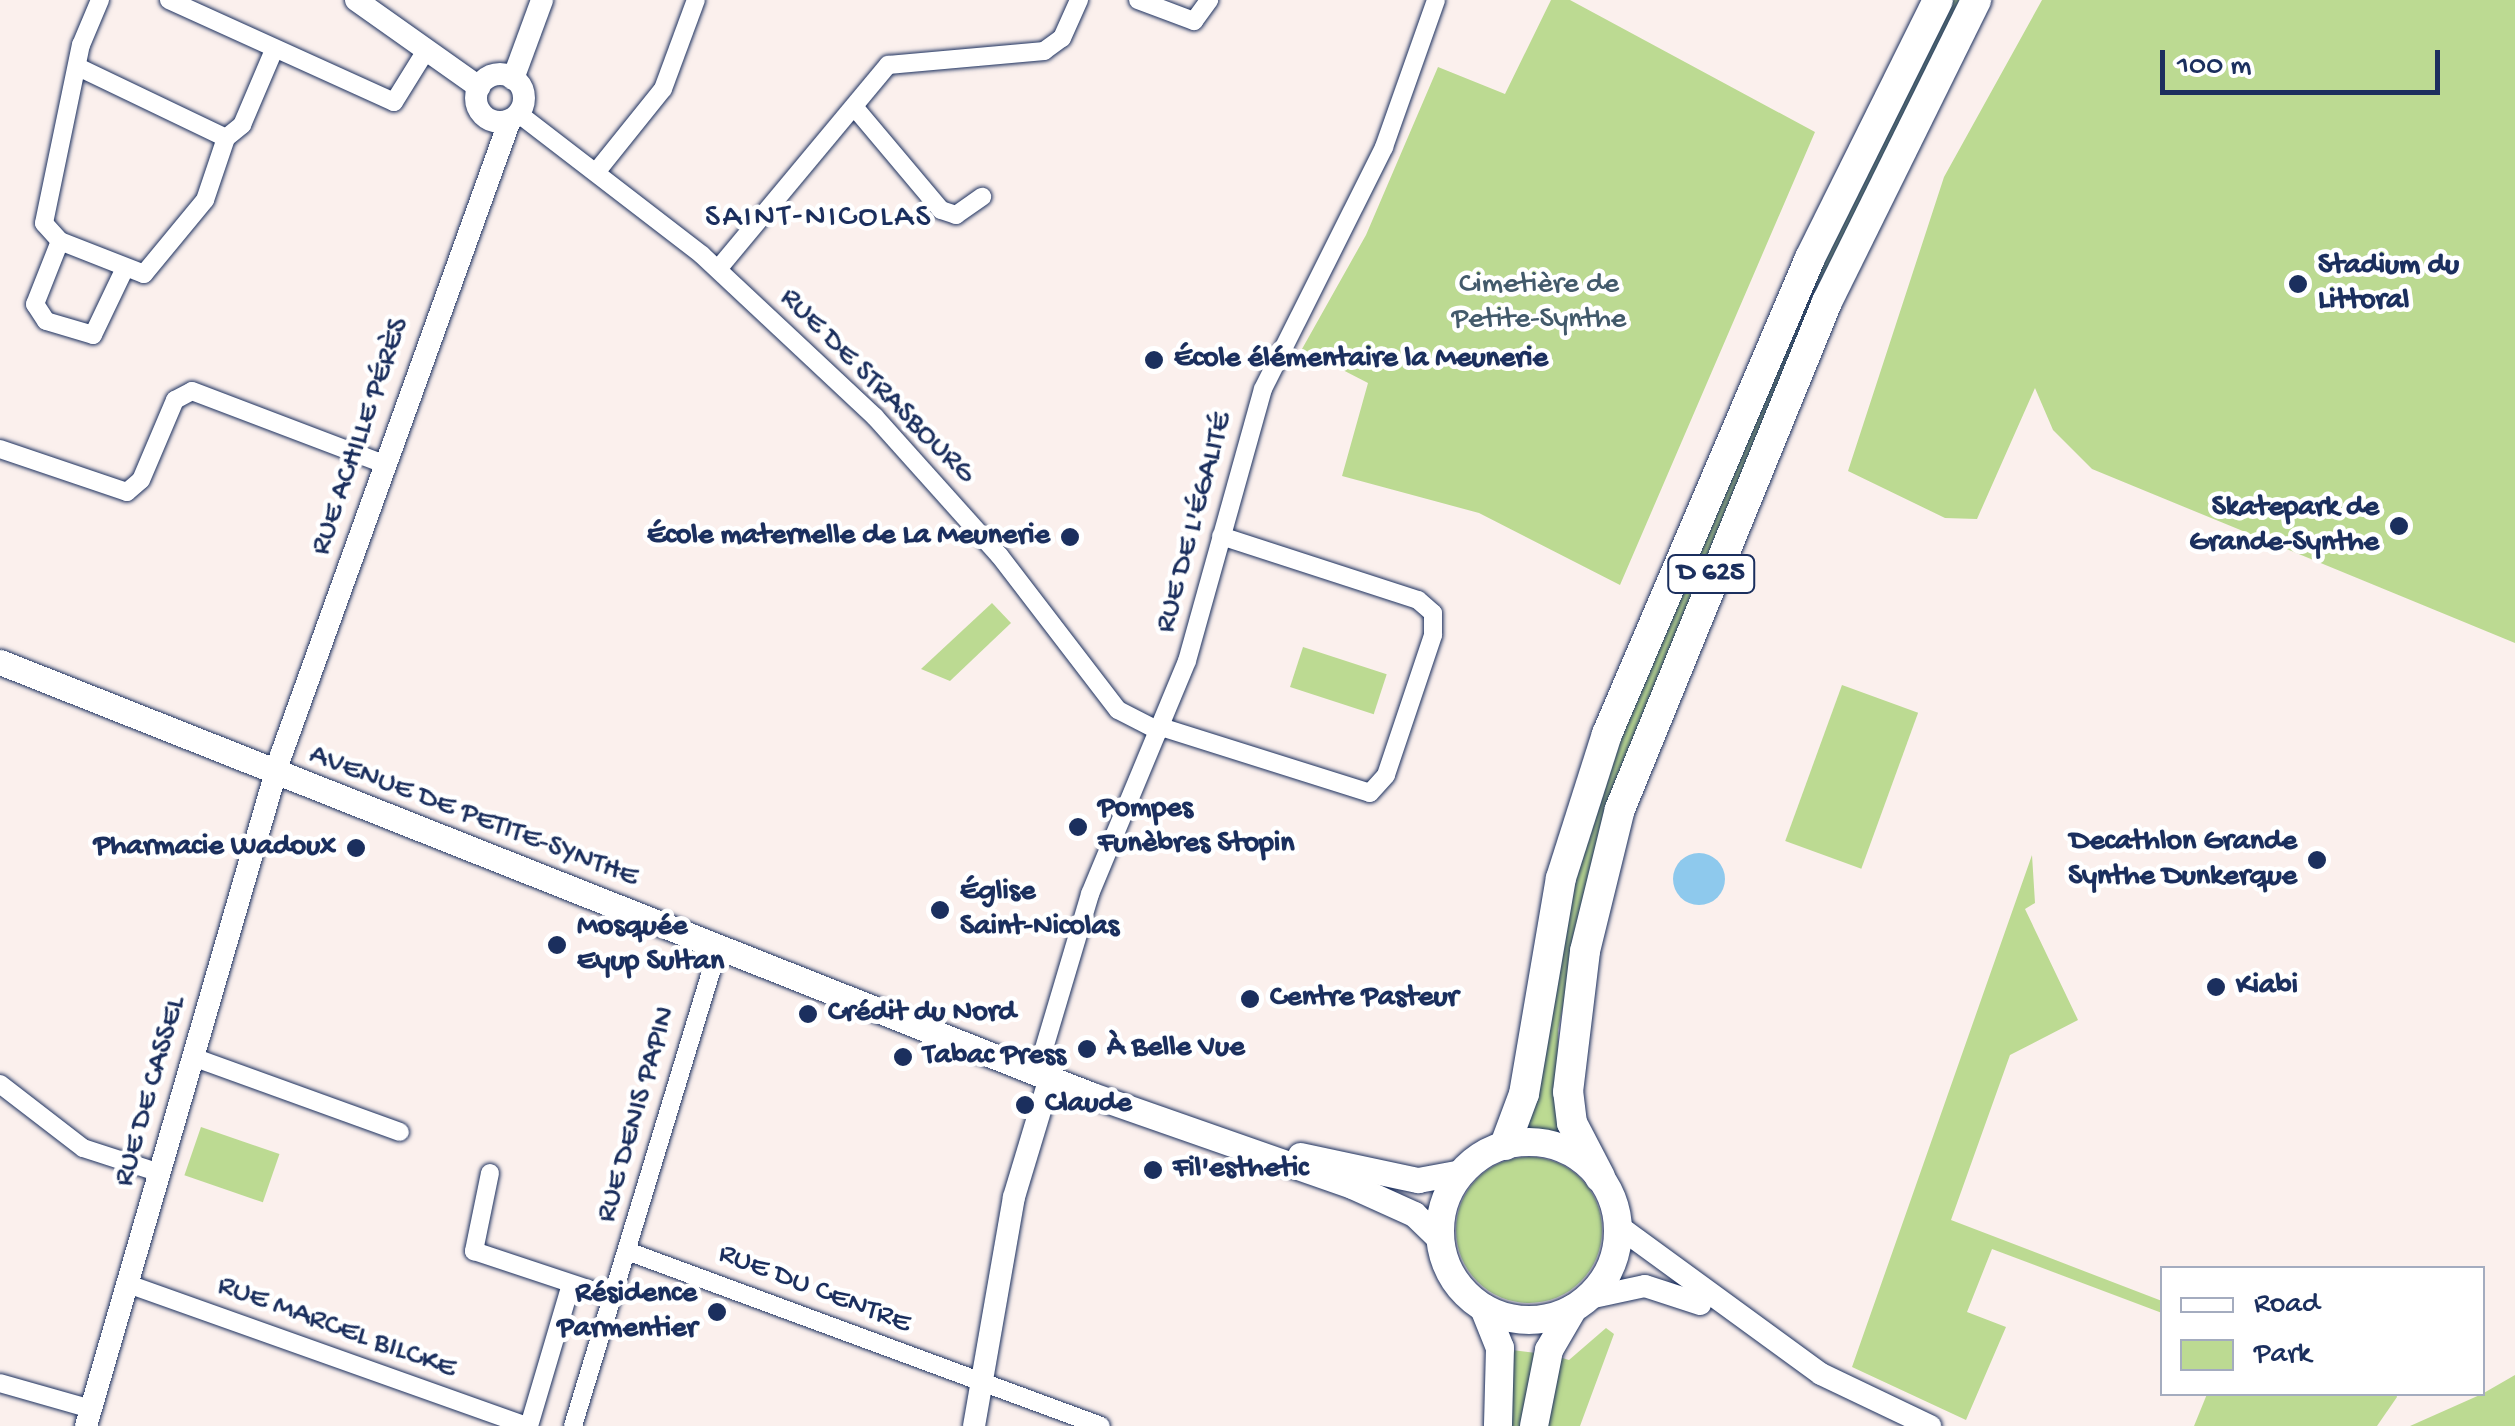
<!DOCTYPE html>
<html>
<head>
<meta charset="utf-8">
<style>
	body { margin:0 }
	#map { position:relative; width:2515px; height:1426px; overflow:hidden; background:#fbf0ed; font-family:"Gochi Hand",sans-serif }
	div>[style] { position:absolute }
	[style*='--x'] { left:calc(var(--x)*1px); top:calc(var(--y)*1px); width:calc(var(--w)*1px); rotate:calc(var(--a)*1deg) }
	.green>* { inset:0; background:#bcda92; transform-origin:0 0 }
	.round { border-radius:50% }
	.water>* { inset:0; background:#8ec9ed }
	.roads { filter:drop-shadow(0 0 2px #1b2f5e) drop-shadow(0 0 2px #1b2f5e) }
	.minor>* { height:18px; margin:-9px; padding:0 9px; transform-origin:9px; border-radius:9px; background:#fff }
	.tertiary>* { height:22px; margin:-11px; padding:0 11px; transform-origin:11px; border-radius:11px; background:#fff }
	.tertiary>.ring { margin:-11px; padding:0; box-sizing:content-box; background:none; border:22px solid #fff; border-radius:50% }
	.secondary>* { height:25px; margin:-12.5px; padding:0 12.5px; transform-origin:12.5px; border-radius:12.5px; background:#fff }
	.primary>* { height:28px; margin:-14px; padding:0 14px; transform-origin:14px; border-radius:14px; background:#fff }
	.primary>.ring { margin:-14px; padding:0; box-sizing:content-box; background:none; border:28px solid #fff; border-radius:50% }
	.trunk>* { height:30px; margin:-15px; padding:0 15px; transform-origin:15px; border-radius:15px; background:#fff }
	.dots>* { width:28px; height:28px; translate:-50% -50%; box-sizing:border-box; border:5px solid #fff; border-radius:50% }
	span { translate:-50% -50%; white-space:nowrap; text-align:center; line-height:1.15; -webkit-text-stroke:9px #fff; paint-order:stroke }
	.shield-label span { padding:2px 8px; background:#fff; border:2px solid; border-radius:8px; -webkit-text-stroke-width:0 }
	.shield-label { font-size:28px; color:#1b2f5e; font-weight:700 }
	.poi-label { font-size:30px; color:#1b2f5e; font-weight:700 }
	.left { translate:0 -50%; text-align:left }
	.right { translate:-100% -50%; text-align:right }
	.park-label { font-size:30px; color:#435a6b }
	.street-label { font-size:30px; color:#1b2f5e }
	.neighbourhood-label { font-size:32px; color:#1b2f5e; letter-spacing:2.5px }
	.legend { position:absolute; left:2160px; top:1266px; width:325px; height:130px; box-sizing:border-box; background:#fff; border:2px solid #a4acbf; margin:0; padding:12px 18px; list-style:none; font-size:30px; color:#1b2f5e }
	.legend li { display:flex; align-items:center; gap:20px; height:50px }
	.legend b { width:50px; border:2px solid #a4acbf }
	.scale { position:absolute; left:2160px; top:50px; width:280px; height:45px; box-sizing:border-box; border:5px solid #1b2f5e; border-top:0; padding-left:12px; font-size:30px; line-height:35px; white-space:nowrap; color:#1b2f5e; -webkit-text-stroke:8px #fff; paint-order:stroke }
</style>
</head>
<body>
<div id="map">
	<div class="green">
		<i style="clip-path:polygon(1551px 0,1570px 0,1815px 132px,1620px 585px,1479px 513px,1342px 476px,1368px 383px,1302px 349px,1366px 235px,1438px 67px,1505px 94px)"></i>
		<i style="clip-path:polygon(1951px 0,1961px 0,1807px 318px,1600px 829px,1558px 1030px,1560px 1136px,1523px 1130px,1577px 876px,1621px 736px,1825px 251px)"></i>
		<i style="clip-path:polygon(2042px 0,2515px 0,2515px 643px,2092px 469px,2053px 430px,2035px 388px,1977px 519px,1945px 518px,1848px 471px,1944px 177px)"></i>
		<i style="clip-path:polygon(992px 603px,1011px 623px,950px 681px,921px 669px)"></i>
		<i style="left:1303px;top:647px;width:88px;height:42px;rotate:18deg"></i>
		<i style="left:1842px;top:685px;width:81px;height:166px;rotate:20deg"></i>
		<i style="clip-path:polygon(2032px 855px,2035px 903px,2025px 909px,2078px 1020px,2010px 1055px,1951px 1220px,2162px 1301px,2162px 1313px,1992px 1249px,1967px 1312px,2006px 1327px,1966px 1420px,1852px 1367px)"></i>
		<i style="left:201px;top:1127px;width:83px;height:51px;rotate:19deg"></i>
		<i class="round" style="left:1456px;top:1157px;width:146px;height:146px"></i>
		<i style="clip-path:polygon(1606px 1328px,1614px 1334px,1580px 1426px,1546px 1426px,1559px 1357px,1569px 1360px)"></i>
		<i style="clip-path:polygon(1512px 1350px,1536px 1353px,1524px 1426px,1508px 1426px)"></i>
		<i style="clip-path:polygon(2515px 1375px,2515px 1426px,2410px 1426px,2482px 1394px)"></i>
		<i style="clip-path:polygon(2207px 1394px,2396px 1394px,2397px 1397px,2377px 1426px,2194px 1426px)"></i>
	</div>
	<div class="water">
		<i class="round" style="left:1673px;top:853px;width:52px;height:52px"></i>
	</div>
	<div class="roads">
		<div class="minor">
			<i style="--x:169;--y:0;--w:247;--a:24.4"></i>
			<i style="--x:394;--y:102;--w:62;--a:-58.1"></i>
			<i style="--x:1138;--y:0;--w:60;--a:20.6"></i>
			<i style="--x:1194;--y:21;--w:26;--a:-54"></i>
			<i style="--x:78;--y:67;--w:164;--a:25.6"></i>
			<i style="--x:226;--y:138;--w:65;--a:108.7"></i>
			<i style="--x:205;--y:200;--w:96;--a:129.5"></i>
			<i style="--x:144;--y:274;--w:90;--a:-158.6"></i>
			<i style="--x:60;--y:241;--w:24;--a:-132"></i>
			<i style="--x:44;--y:223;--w:182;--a:-78.3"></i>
			<i style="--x:81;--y:45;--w:49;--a:-67.1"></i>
			<i style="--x:856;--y:109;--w:132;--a:49.9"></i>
			<i style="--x:941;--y:210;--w:16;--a:18"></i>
			<i style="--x:956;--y:215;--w:32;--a:-35"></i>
			<i style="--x:519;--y:114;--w:231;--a:37.6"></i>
			<i style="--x:702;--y:255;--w:237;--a:43.1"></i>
			<i style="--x:875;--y:417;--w:186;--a:48.1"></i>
			<i style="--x:999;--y:555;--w:195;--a:52.5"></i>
			<i style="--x:1118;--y:710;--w:46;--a:27.1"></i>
			<i style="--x:226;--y:138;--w:21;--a:-39"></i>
			<i style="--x:242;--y:125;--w:82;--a:-66.9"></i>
			<i style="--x:597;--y:171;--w:105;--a:-51.2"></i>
			<i style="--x:663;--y:89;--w:95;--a:-69.7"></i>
			<i style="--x:60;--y:241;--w:68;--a:111.6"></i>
			<i style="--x:35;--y:304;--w:20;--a:57"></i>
			<i style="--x:46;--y:321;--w:49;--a:16.6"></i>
			<i style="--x:93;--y:335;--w:72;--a:-64.5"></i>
			<i style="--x:718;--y:269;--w:266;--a:-50.2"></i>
			<i style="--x:888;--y:65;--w:157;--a:-5.1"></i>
			<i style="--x:1044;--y:51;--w:22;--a:-36"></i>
			<i style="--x:1062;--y:38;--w:42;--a:-65.9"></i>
			<i style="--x:0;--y:449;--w:134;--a:18.7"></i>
			<i style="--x:127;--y:492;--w:18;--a:-41"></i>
			<i style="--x:141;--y:480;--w:87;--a:-67"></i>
			<i style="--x:175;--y:400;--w:19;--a:-28"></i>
			<i style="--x:192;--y:391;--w:205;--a:20.8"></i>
			<i style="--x:1161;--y:727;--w:219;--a:17.5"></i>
			<i style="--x:1370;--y:793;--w:24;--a:-48"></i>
			<i style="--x:1386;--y:775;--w:148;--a:-71.4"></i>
			<i style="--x:1433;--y:635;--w:22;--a:-90"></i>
			<i style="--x:1433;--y:613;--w:20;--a:-139"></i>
			<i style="--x:1418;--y:600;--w:207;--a:-162"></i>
			<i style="--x:193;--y:1057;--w:220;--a:19.9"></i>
			<i style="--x:1037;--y:1072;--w:186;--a:-73.4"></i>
			<i style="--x:1090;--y:894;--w:252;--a:-67.4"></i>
			<i style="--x:1187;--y:661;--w:282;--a:-74.4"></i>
			<i style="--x:1263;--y:389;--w:271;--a:-63.4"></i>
			<i style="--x:1384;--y:147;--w:156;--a:-70.5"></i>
			<i style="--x:0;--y:1084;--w:105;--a:37.6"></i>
			<i style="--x:83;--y:1148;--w:81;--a:18"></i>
			<i style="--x:490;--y:1173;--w:80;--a:101.6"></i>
			<i style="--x:474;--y:1251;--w:145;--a:18.4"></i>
			<i style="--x:627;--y:1251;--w:505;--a:20.26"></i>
			<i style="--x:128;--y:1284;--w:423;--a:19.6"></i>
			<i style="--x:0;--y:1383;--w:95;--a:15.9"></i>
			<i style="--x:529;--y:1426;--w:148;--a:-73.5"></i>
			<i style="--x:573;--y:1426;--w:500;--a:-73.1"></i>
		</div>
		<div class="tertiary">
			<i style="--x:356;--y:0;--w:151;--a:35.3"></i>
			<i class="ring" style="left:476px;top:74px;width:26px;height:26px"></i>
			<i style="--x:513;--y:79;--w:84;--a:-69.8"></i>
			<i style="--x:1618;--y:1226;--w:251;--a:36.1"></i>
			<i style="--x:1821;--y:1374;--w:121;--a:25.5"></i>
			<i style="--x:1589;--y:1298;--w:57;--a:-12.1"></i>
			<i style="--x:1645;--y:1286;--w:58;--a:18.1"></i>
			<i style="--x:86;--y:1426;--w:696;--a:-73.81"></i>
			<i style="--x:280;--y:758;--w:678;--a:-70.18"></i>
			<i style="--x:974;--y:1426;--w:232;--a:-80.1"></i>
			<i style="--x:1014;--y:1197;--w:124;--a:-73.2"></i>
		</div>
		<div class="secondary">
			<i style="--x:0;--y:662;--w:1175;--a:21.63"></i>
			<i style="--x:1092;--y:1095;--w:275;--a:19.3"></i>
			<i style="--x:1352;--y:1186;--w:68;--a:24.3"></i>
			<i style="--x:1414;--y:1214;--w:36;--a:44"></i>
			<i style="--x:1300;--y:1155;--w:121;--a:12"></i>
			<i style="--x:1418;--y:1180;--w:44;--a:-10.5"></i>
		</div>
		<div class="primary">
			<i class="ring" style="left:1440px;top:1142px;width:150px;height:150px"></i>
			<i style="--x:1484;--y:1308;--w:43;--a:68.2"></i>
			<i style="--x:1500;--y:1348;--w:78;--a:91.5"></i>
			<i style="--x:1534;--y:1426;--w:77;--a:-78.8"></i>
			<i style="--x:1549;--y:1350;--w:48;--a:-59.7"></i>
		</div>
		<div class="trunk">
			<i style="--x:1505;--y:1145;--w:54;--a:-69.6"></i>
			<i style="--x:1524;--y:1094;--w:219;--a:-80.3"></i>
			<i style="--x:1561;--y:878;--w:151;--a:-72.3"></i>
			<i style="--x:1607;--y:734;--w:517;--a:-66.9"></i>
			<i style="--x:1810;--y:258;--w:288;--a:-63.6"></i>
			<i style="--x:1600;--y:1177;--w:61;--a:-117.4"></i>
			<i style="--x:1572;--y:1123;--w:31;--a:-97"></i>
			<i style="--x:1568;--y:1092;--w:142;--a:-83.1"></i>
			<i style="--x:1585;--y:951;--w:146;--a:-76.2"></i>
			<i style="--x:1620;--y:809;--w:548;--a:-67.79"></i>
			<i style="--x:1827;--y:302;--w:337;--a:-63.7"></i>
		</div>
	</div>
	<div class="dots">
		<i style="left:2298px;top:284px;background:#1b2f5e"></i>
		<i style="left:1154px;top:360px;background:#1b2f5e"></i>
		<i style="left:2399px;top:526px;background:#1b2f5e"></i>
		<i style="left:1070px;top:537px;background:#1b2f5e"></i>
		<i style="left:1078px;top:827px;background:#1b2f5e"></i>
		<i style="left:356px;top:848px;background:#1b2f5e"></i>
		<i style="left:2317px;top:860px;background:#1b2f5e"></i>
		<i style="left:940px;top:910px;background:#1b2f5e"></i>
		<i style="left:557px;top:945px;background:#1b2f5e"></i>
		<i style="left:2216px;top:987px;background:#1b2f5e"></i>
		<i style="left:1250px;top:999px;background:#1b2f5e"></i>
		<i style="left:808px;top:1014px;background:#1b2f5e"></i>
		<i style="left:1087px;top:1049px;background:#1b2f5e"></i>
		<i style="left:903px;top:1057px;background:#1b2f5e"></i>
		<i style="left:1025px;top:1105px;background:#1b2f5e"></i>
		<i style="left:1153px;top:1170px;background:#1b2f5e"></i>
		<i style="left:717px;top:1312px;background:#1b2f5e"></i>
	</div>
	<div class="shield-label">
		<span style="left:1711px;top:574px">D 625</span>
	</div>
	<div class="poi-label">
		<span class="left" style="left:2318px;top:284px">Stadium du<br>Littoral</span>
		<span class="left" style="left:1174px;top:360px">École élémentaire la Meunerie</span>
		<span class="right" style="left:2379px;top:526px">Skatepark de<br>Grande-Synthe</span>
		<span class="right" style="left:1050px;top:537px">École maternelle de La Meunerie</span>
		<span class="left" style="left:1098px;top:827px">Pompes<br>Funèbres Stopin</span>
		<span class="right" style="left:2297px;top:860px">Decathlon Grande<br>Synthe Dunkerque</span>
		<span class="right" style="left:336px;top:848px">Pharmacie Wadoux</span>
		<span class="left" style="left:960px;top:910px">Église<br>Saint-Nicolas</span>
		<span class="left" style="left:577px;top:945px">Mosquée<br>Eyup Sultan</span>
		<span class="left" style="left:2236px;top:987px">Kiabi</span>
		<span class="left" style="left:1270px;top:999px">Centre Pasteur</span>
		<span class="left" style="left:828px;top:1014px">Crédit du Nord</span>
		<span class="left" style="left:1107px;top:1049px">À Belle Vue</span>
		<span class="left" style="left:923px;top:1057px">Tabac Press</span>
		<span class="left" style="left:1045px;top:1105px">Claude</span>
		<span class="left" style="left:1173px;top:1170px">Fil'esthetic</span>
		<span class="right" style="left:697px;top:1312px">Résidence<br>Parmentier</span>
	</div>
	<div class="park-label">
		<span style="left:1539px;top:303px">Cimetière de<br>Petite-Synthe</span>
	</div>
	<div class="street-label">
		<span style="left:876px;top:387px;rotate:45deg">RUE DE STRASBOURG</span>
		<span style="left:362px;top:437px;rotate:-71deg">RUE ACHILLE PÉRÈS</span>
		<span style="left:1196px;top:523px;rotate:-75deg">RUE DE L'ÉGALITÉ</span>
		<span style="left:473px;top:818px;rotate:21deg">AVENUE DE PETITE-SYNTHE</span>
		<span style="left:152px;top:1092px;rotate:-74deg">RUE DE CASSEL</span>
		<span style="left:638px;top:1115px;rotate:-74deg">RUE DENIS PAPIN</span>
		<span style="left:814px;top:1290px;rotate:21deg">RUE DU CENTRE</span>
		<span style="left:336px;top:1329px;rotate:20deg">RUE MARCEL BILCKE</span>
	</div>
	<div class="neighbourhood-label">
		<span style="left:819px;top:218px">SAINT-NICOLAS</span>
	</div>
	<ul class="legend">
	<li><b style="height:12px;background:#fff"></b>Road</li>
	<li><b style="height:28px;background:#bcda92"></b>Park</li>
	</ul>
	<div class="scale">100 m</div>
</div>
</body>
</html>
